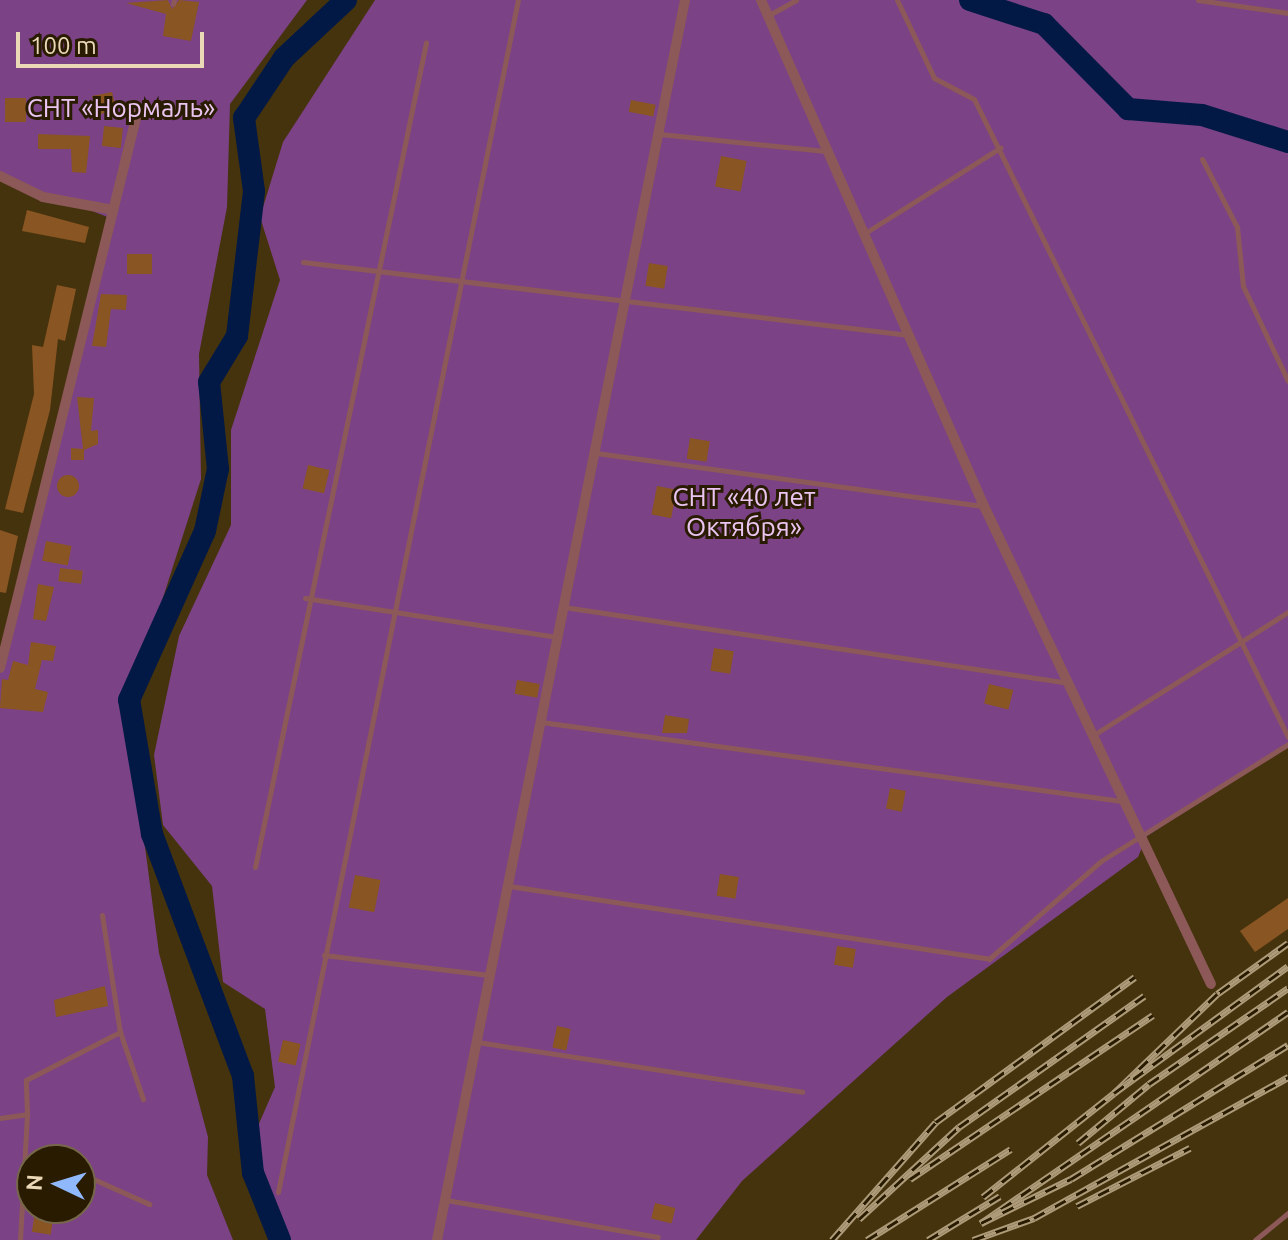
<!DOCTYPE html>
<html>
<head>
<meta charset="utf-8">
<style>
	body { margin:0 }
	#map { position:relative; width:1288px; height:1240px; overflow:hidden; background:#45330e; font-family:Ubuntu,sans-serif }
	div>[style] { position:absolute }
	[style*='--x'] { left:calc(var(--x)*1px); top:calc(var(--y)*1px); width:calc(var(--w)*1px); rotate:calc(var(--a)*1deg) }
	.green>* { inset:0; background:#7c4286 }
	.river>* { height:22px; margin:-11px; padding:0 11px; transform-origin:11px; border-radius:11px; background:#021946 }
	.building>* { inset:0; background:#895522; transform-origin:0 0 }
	.round { border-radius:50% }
	.lane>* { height:5px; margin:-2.5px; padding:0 2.5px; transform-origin:2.5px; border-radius:2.5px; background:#8c5958 }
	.street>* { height:10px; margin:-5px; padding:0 5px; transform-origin:5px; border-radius:5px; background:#8c5958 }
	.rail>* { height:7px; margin-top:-3.5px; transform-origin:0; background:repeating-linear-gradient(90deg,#291b00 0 12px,#ad9b79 0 24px); box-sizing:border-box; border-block:2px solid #ad9b79 }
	span { translate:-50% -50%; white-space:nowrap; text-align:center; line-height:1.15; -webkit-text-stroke:6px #291b00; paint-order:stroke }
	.park-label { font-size:26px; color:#ebc5f2 }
	.north { position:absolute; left:16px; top:1144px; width:80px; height:80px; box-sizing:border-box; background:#291b00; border:2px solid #766749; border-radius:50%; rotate:274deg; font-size:22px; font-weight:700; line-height:32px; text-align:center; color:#ead8b7 }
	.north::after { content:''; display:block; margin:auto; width:28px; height:36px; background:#90b8fd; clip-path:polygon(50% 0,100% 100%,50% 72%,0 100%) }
	.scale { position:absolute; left:16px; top:32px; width:188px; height:36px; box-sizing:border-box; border:4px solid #ead8b7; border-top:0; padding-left:10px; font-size:24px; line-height:28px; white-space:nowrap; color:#ead8b7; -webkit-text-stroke:6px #291b00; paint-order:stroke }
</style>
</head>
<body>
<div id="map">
	<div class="green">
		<i style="clip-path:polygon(evenodd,0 0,307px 0,230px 104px,227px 207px,199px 354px,201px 479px,127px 710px,159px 953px,208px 1137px,207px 1175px,233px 1240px,0 1240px,0 665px,110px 218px,0 175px,0 0,32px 1160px,80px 1160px,80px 1208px,32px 1208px,32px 1160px)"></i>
		<i style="clip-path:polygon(375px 0,1288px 0,1288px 746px,1147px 836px,1138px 857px,947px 997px,742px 1181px,696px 1240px,278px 1240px,250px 1144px,275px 1087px,265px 1009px,223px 982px,212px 886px,163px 825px,154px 755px,179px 636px,231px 525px,231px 430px,280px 280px,260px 217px,283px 142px)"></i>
	</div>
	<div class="river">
		<i style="--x:970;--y:0;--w:78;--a:18"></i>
		<i style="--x:1044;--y:24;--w:120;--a:45.3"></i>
		<i style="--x:1128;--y:109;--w:74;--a:4.6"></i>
		<i style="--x:1202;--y:115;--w:90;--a:17.4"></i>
		<i style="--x:280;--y:1240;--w:72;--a:-111.9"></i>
		<i style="--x:253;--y:1173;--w:98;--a:-95.9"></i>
		<i style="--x:243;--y:1076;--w:259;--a:-110.6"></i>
		<i style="--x:152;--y:834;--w:136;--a:-99.7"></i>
		<i style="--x:129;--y:700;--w:185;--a:-65.8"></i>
		<i style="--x:205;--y:531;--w:63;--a:-78.2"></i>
		<i style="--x:218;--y:469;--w:87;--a:-95.9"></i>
		<i style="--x:209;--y:382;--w:54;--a:-58.7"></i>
		<i style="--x:237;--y:336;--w:146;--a:-83.3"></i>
		<i style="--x:254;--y:191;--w:74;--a:-97.8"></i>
		<i style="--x:244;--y:118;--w:72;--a:-56.3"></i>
		<i style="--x:284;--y:58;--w:85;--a:-43.1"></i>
	</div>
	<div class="building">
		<i style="clip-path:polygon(168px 0,172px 9px,179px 0,199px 2px,191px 41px,163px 36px,166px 14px,126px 3px)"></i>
		<i style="clip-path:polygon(112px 92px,116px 108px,97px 116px,92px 96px)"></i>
		<i style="left:5px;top:98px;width:21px;height:24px"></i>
		<i style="left:631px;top:100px;width:25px;height:12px;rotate:11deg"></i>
		<i style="left:104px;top:126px;width:19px;height:20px;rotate:6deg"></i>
		<i style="clip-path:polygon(38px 134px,90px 136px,86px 173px,72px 172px,71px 149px,38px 149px)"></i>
		<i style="left:721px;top:156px;width:26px;height:31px;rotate:11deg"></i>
		<i style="clip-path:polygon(27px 210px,89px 227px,85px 243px,22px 231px)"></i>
		<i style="left:152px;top:254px;width:20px;height:25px;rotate:90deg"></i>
		<i style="left:649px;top:263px;width:19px;height:23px;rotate:9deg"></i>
		<i style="clip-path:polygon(57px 285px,76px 289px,65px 341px,58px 339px,50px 410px,23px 513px,5px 509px,34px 394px,32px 345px,43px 347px)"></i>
		<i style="clip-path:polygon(101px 294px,127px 295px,126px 310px,111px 309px,106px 347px,92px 346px)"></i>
		<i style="clip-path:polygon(77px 397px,94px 398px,91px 431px,98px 430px,98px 444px,84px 450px,84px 460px,71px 460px,71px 448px,83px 449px)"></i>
		<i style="left:690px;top:438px;width:20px;height:21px;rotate:9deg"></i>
		<i style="left:308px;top:465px;width:22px;height:24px;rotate:13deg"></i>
		<i class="round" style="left:57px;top:475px;width:22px;height:22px"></i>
		<i style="left:657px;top:486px;width:20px;height:29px;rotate:11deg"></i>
		<i style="clip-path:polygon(0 530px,18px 536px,6px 593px,0 592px)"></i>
		<i style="left:46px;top:541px;width:26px;height:20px;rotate:11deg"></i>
		<i style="left:60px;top:568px;width:23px;height:13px;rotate:7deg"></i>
		<i style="clip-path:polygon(38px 584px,54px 587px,46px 621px,33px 619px)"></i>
		<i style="clip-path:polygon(31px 642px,56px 646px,53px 661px,42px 660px,35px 689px,48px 692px,43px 712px,0 708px,2px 679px,8px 680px,13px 661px,28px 665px)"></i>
		<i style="left:714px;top:648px;width:20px;height:23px;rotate:9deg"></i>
		<i style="left:517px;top:680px;width:23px;height:14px;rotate:10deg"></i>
		<i style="left:989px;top:684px;width:25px;height:20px;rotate:14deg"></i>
		<i style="clip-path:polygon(665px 715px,689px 719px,687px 733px,662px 733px)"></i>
		<i style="left:890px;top:788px;width:16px;height:21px;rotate:11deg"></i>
		<i style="left:720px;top:874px;width:19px;height:22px;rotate:9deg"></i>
		<i style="left:355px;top:875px;width:26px;height:33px;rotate:11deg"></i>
		<i style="clip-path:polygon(1288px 898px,1288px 929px,1255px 952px,1240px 931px)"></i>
		<i style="left:837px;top:946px;width:19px;height:19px;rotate:9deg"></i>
		<i style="clip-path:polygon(105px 986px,108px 1006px,56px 1017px,54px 1000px)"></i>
		<i style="left:557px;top:1026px;width:14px;height:22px;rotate:12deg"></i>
		<i style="left:283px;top:1040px;width:18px;height:22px;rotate:13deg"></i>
		<i style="left:655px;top:1203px;width:21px;height:16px;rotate:14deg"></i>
		<i style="left:35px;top:1212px;width:19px;height:20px;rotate:9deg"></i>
	</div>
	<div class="lane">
		<i style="--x:897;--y:0;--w:86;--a:64.6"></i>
		<i style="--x:934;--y:78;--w:45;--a:27.7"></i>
		<i style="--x:974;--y:99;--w:711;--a:63.8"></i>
		<i style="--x:1198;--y:0;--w:91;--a:8.2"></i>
		<i style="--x:173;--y:4;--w:4;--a:-76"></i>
		<i style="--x:769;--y:15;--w:31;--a:-29"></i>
		<i style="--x:660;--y:134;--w:166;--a:5.9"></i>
		<i style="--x:1202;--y:159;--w:76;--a:62.8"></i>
		<i style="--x:1237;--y:227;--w:59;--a:84.2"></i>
		<i style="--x:1243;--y:286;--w:105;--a:64.7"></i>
		<i style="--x:865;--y:233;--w:160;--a:-32.2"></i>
		<i style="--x:303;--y:262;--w:610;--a:6.87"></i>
		<i style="--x:596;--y:453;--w:390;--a:7.8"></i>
		<i style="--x:305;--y:598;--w:254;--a:8.8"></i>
		<i style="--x:564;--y:607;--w:511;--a:8.56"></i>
		<i style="--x:541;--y:722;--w:586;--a:7.74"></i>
		<i style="--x:1095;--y:734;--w:228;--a:-32.3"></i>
		<i style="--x:255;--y:867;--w:842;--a:-78.28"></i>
		<i style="--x:509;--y:886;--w:486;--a:8.6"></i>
		<i style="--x:989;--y:959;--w:149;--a:-41.2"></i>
		<i style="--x:1101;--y:861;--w:221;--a:-32"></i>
		<i style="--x:102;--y:915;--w:118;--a:81.3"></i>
		<i style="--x:120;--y:1032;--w:71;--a:71.1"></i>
		<i style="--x:324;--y:955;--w:166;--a:6.9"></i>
		<i style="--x:477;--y:1042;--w:329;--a:8.7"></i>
		<i style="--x:0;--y:1118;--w:27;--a:-8"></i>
		<i style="--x:27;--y:1114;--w:34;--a:-92"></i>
		<i style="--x:26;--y:1080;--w:106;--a:-27.1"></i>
		<i style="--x:80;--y:1173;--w:76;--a:24.2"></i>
		<i style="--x:278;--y:1192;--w:1216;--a:-78.62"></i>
		<i style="--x:446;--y:1200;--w:215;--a:9.9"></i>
		<i style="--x:20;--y:1240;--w:126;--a:-86.8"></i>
		<i style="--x:1255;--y:1240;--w:43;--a:-39.3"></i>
	</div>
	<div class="street">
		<i style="--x:761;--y:0;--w:553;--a:66.22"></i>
		<i style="--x:984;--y:506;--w:529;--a:64.6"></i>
		<i style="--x:0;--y:176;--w:48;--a:26"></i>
		<i style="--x:43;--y:197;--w:66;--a:10.5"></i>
		<i style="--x:0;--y:668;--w:571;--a:-76.11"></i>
		<i style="--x:437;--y:1240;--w:1265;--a:-78.69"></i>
	</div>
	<div class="rail">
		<i style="--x:1288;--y:943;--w:87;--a:144.3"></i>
		<i style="--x:1217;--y:994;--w:143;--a:136.1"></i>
		<i style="--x:1114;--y:1093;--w:215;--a:-36.1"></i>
		<i style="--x:1288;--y:1012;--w:373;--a:145.5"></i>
		<i style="--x:981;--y:1223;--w:100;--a:-26.1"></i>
		<i style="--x:1071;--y:1179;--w:255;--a:-31.7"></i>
		<i style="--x:1078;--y:1143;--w:92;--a:-39.7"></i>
		<i style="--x:1149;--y:1084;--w:169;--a:-34.6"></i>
		<i style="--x:910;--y:1179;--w:293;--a:-34"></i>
		<i style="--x:983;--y:1197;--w:167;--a:-38.4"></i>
		<i style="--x:1077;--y:1206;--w:127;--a:-27.2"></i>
		<i style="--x:859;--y:1219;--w:136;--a:-42.6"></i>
		<i style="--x:959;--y:1127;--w:227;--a:-35.3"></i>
		<i style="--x:832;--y:1240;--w:157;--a:-48.6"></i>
		<i style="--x:936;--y:1122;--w:246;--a:-36.1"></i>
		<i style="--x:867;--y:1240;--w:170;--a:-32.3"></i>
		<i style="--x:928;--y:1240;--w:84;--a:-31.4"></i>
		<i style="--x:973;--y:1240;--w:65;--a:-19.8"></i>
		<i style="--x:1034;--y:1218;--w:291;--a:-29"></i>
	</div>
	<div class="park-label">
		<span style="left:121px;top:108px">СНТ «Нормаль»</span>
		<span style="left:744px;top:512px">СНТ «40 лет<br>Октября»</span>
	</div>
	<div class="north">N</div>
	<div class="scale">100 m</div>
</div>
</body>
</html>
